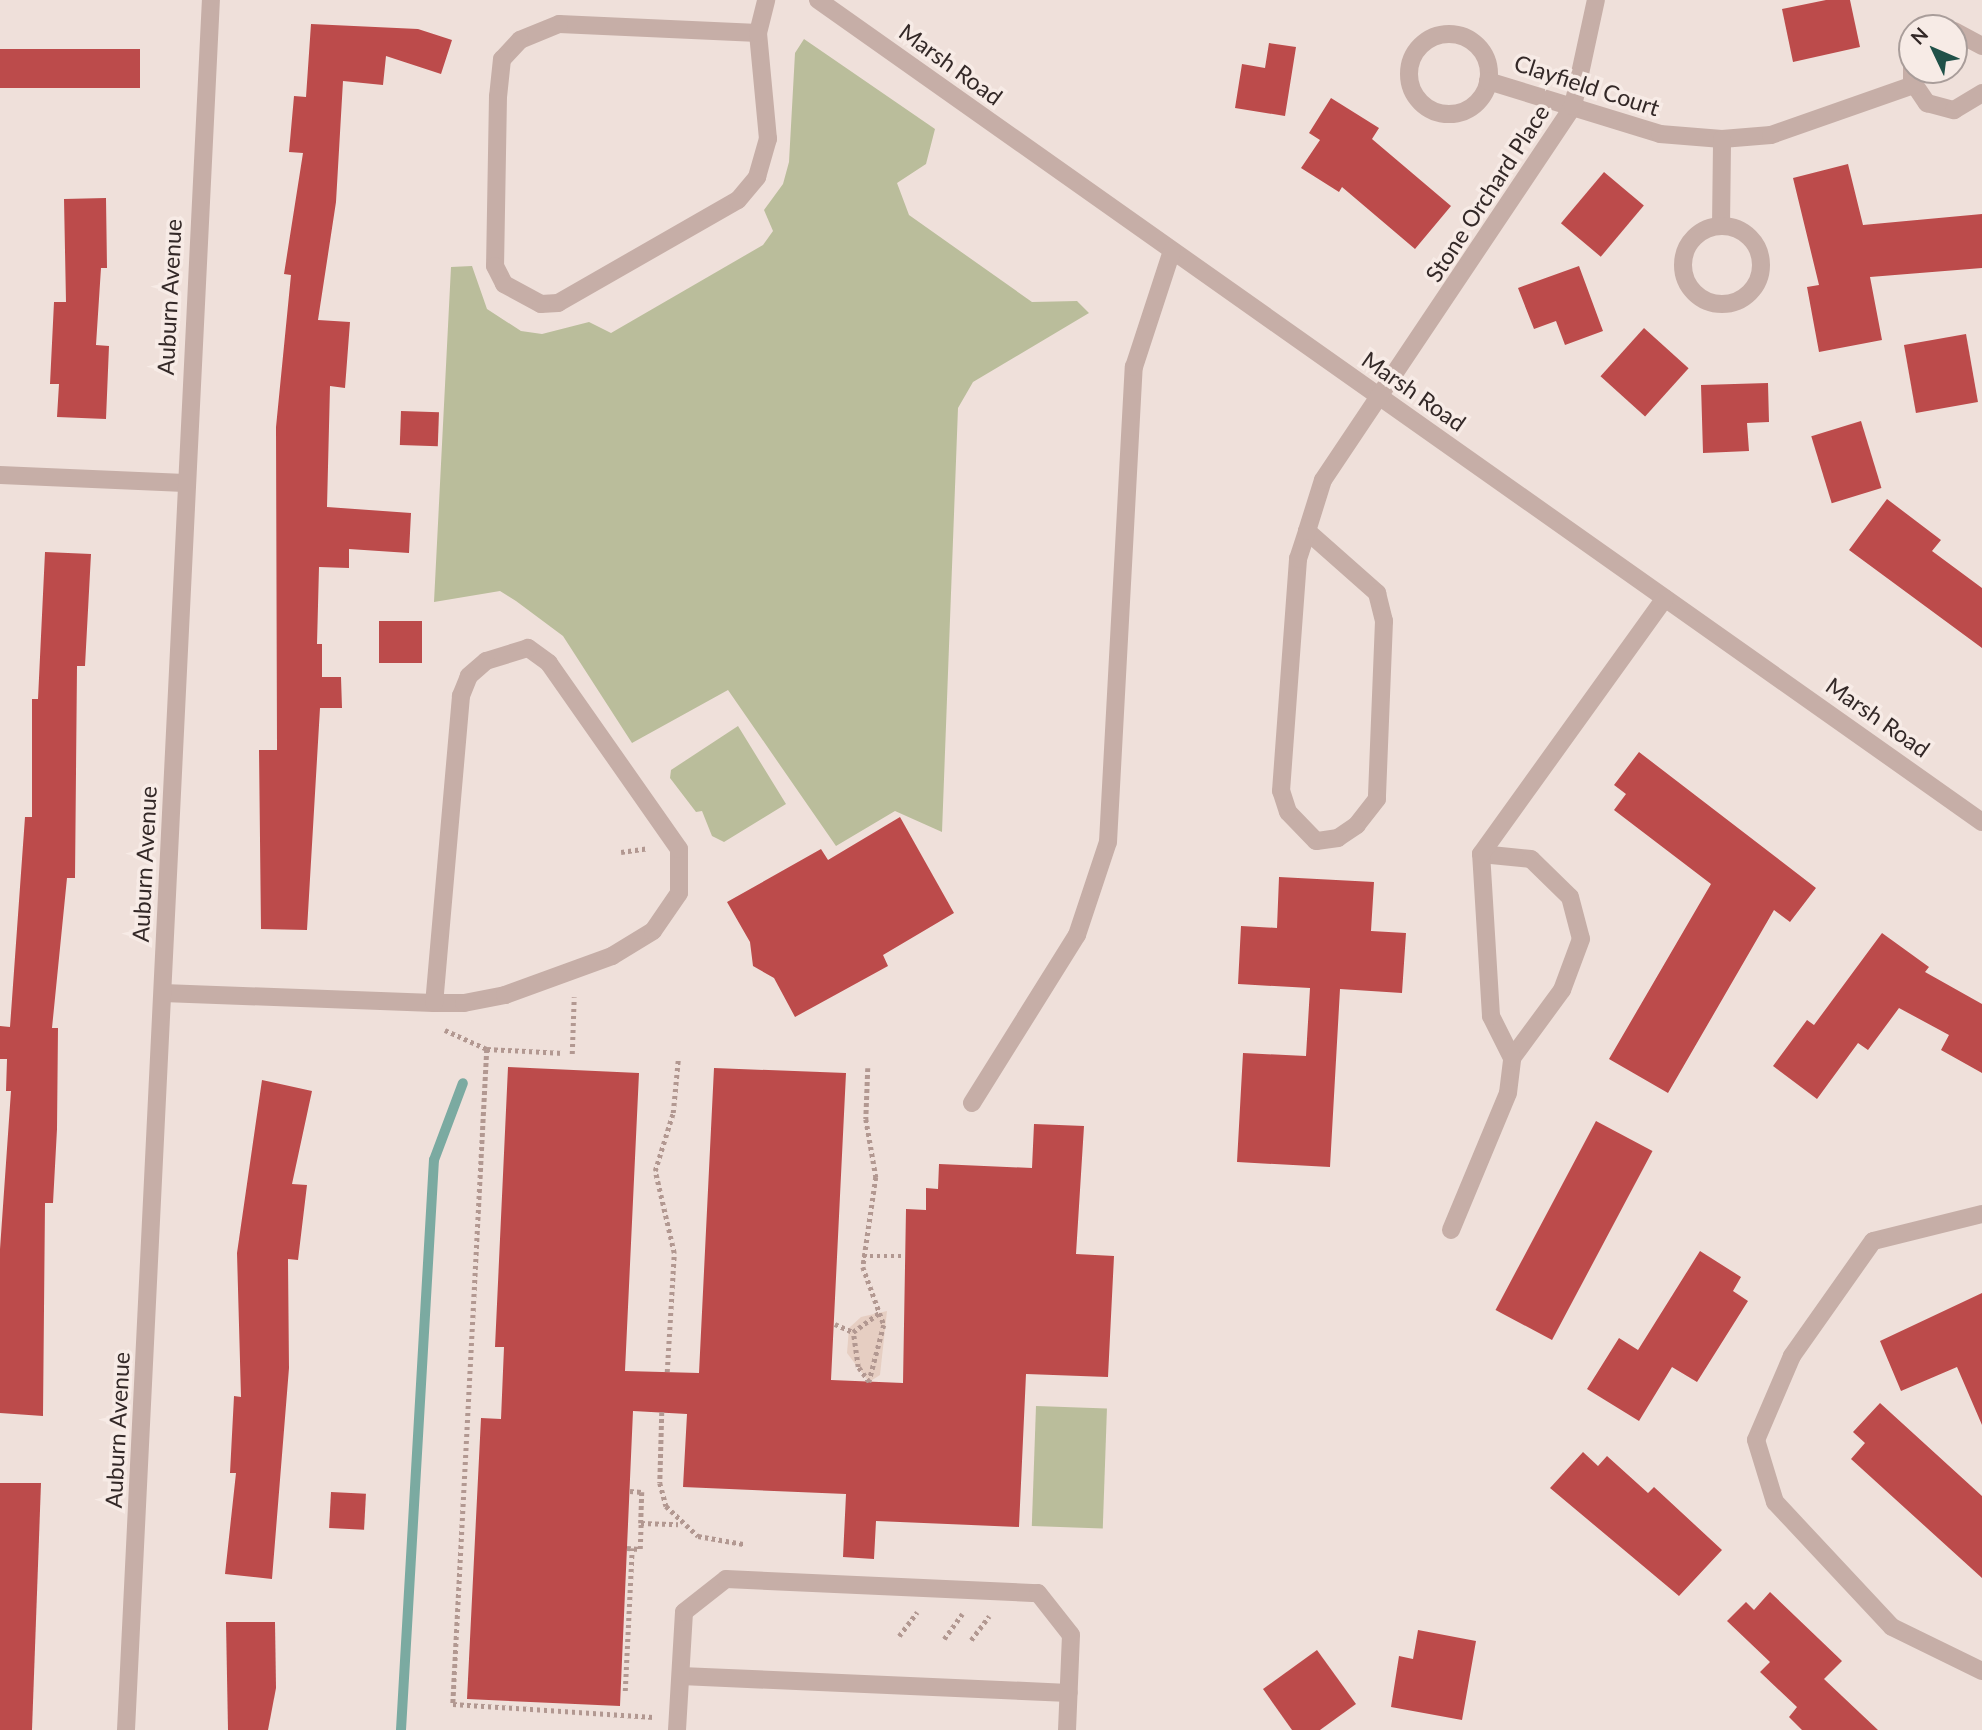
<!DOCTYPE html>
<html>
<head>
<meta charset="utf-8">
<style>
	body { margin:0 }
	#map { position:relative; width:1982px; height:1730px; overflow:hidden; background:#efe0da; font-family:Lato,sans-serif }
	div>[style] { position:absolute }
	[style*='--x'] { left:calc(var(--x)*1px); top:calc(var(--y)*1px); width:calc(var(--w)*1px); rotate:calc(var(--a)*1deg) }
	.green>* { inset:0; background:#babd9b; transform-origin:0 0 }
	.plaza>* { inset:0; background:#e6cec2 }
	.stream>* { height:10px; margin:-5px; padding:0 5px; transform-origin:5px; border-radius:5px; background:#7baaa1 }
	.building>* { inset:0; background:#bc4b4b; transform-origin:0 0 }
	.path>* { height:4.5px; margin-top:-2.25px; transform-origin:0; background:repeating-linear-gradient(90deg,#b29891 0 3.5px,transparent 0 7px) }
	.minor>* { height:18px; margin:-9px; padding:0 9px; transform-origin:9px; border-radius:9px; background:#c6aea7 }
	.minor>.ring { margin:-9px; padding:0; box-sizing:content-box; background:none; border:18px solid #c6aea7; border-radius:50% }
	span { translate:-50% -50%; white-space:nowrap; text-align:center; line-height:1.15; -webkit-text-stroke:7px #f7ebe6; paint-order:stroke }
	.street-label { font-size:23px; color:#332827 }
	.north { position:absolute; left:1898px; top:14px; width:70px; height:70px; box-sizing:border-box; background:#f7ebe6; border:2px solid #a99d9a; border-radius:50%; rotate:314deg; font-size:19px; font-weight:700; line-height:28px; text-align:center; color:#332827 }
	.north::after { content:''; display:block; margin:auto; width:24px; height:32px; background:#205149; clip-path:polygon(50% 0,100% 100%,50% 72%,0 100%) }
</style>
</head>
<body>
<div id="map">
	<div class="green">
		<i style="clip-path:polygon(804px 39px,935px 129px,926px 164px,897px 183px,909px 215px,1032px 302px,1077px 301px,1089px 313px,973px 382px,958px 408px,942px 832px,895px 811px,836px 846px,728px 690px,632px 743px,563px 636px,516px 601px,500px 591px,434px 602px,451px 267px,472px 266px,487px 309px,521px 331px,542px 334px,589px 322px,611px 333px,763px 245px,773px 231px,764px 210px,783px 184px,789px 162px,795px 53px)"></i>
		<i style="clip-path:polygon(738px 726px,786px 804px,724px 842px,712px 836px,702px 811px,696px 812px,670px 778px,671px 770px)"></i>
		<i style="left:1036px;top:1406px;width:71px;height:120px;rotate:2deg"></i>
	</div>
	<div class="plaza">
		<i style="clip-path:polygon(887px 1311px,880px 1375px,869px 1382px,847px 1353px,849px 1328px,861px 1317px)"></i>
	</div>
	<div class="stream">
		<i style="--x:401;--y:1730;--w:571;--a:-86.69"></i>
		<i style="--x:434;--y:1160;--w:82;--a:-69.4"></i>
	</div>
	<div class="building">
		<i style="clip-path:polygon(1826px 0,1850px 0,1860px 47px,1793px 62px,1782px 9px)"></i>
		<i style="clip-path:polygon(311px 24px,418px 29px,452px 40px,441px 74px,386px 56px,383px 85px,343px 81px,336px 202px,318px 320px,350px 322px,345px 388px,330px 386px,327px 507px,411px 513px,409px 553px,349px 549px,349px 568px,319px 567px,317px 644px,322px 644px,322px 677px,341px 677px,342px 708px,320px 708px,307px 930px,261px 929px,259px 750px,277px 750px,276px 427px,291px 275px,284px 274px,303px 153px,289px 152px,294px 96px,306px 97px)"></i>
		<i style="clip-path:polygon(1269px 43px,1296px 47px,1285px 116px,1235px 108px,1242px 64px,1265px 68px)"></i>
		<i style="left:140px;top:49px;width:39px;height:140px;rotate:90deg"></i>
		<i style="clip-path:polygon(1331px 98px,1379px 128px,1372px 139px,1451px 206px,1415px 249px,1342px 187px,1339px 192px,1301px 168px,1320px 140px,1309px 133px)"></i>
		<i style="clip-path:polygon(1848px 164px,1863px 225px,1982px 214px,1982px 268px,1870px 277px,1882px 340px,1819px 352px,1807px 287px,1819px 285px,1793px 178px)"></i>
		<i style="left:1604px;top:172px;width:52px;height:67px;rotate:40deg"></i>
		<i style="clip-path:polygon(106px 198px,107px 268px,101px 268px,96px 345px,109px 346px,106px 419px,57px 417px,59px 384px,50px 384px,54px 302px,66px 302px,64px 199px)"></i>
		<i style="clip-path:polygon(1579px 266px,1603px 331px,1565px 345px,1556px 321px,1534px 329px,1518px 288px)"></i>
		<i style="left:1644px;top:328px;width:60px;height:65px;rotate:42deg"></i>
		<i style="left:1966px;top:334px;width:69px;height:63px;rotate:80deg"></i>
		<i style="clip-path:polygon(1768px 383px,1769px 422px,1747px 423px,1749px 451px,1703px 453px,1701px 385px)"></i>
		<i style="left:401px;top:411px;width:38px;height:34px;rotate:2deg"></i>
		<i style="left:1861px;top:421px;width:70px;height:52px;rotate:73deg"></i>
		<i style="clip-path:polygon(1887px 499px,1941px 540px,1932px 551px,1982px 588px,1982px 648px,1849px 550px)"></i>
		<i style="clip-path:polygon(45px 552px,91px 554px,85px 666px,77px 666px,75px 878px,67px 878px,52px 1028px,58px 1028px,57px 1129px,53px 1203px,45px 1203px,43px 1416px,0 1413px,0 1249px,11px 1091px,6px 1091px,7px 1059px,0 1059px,0 1026px,10px 1027px,25px 817px,32px 817px,32px 699px,38px 699px)"></i>
		<i style="left:379px;top:621px;width:43px;height:42px"></i>
		<i style="clip-path:polygon(1639px 752px,1816px 888px,1790px 922px,1774px 910px,1668px 1093px,1609px 1059px,1711px 884px,1614px 810px,1626px 794px,1614px 785px)"></i>
		<i style="clip-path:polygon(900px 817px,954px 913px,883px 955px,888px 966px,795px 1017px,774px 978px,753px 966px,750px 942px,727px 902px,821px 849px,828px 860px)"></i>
		<i style="clip-path:polygon(1279px 877px,1374px 882px,1371px 931px,1406px 933px,1402px 993px,1340px 989px,1330px 1167px,1237px 1162px,1243px 1053px,1306px 1056px,1310px 988px,1238px 984px,1241px 926px,1277px 928px)"></i>
		<i style="clip-path:polygon(1882px 933px,1929px 967px,1925px 972px,1982px 1004px,1982px 1073px,1941px 1050px,1949px 1035px,1899px 1008px,1868px 1050px,1858px 1043px,1817px 1099px,1773px 1066px,1807px 1020px,1814px 1025px)"></i>
		<i style="clip-path:polygon(508px 1067px,639px 1073px,625px 1371px,699px 1373px,714px 1068px,846px 1073px,831px 1380px,903px 1383px,906px 1209px,926px 1210px,926px 1188px,938px 1189px,939px 1164px,1032px 1168px,1034px 1124px,1084px 1126px,1076px 1254px,1114px 1256px,1108px 1377px,1026px 1374px,1019px 1527px,876px 1521px,874px 1559px,843px 1557px,846px 1494px,683px 1487px,687px 1414px,633px 1411px,620px 1706px,467px 1699px,481px 1418px,501px 1419px,504px 1347px,495px 1347px)"></i>
		<i style="clip-path:polygon(262px 1080px,312px 1091px,292px 1184px,307px 1185px,298px 1260px,288px 1259px,289px 1368px,272px 1579px,225px 1574px,236px 1473px,230px 1473px,234px 1396px,241px 1397px,237px 1253px)"></i>
		<i style="left:1596px;top:1121px;width:64px;height:214px;rotate:28deg"></i>
		<i style="clip-path:polygon(1700px 1251px,1741px 1277px,1733px 1291px,1748px 1301px,1697px 1382px,1672px 1367px,1639px 1421px,1587px 1389px,1619px 1338px,1638px 1350px)"></i>
		<i style="clip-path:polygon(1982px 1293px,1982px 1425px,1957px 1367px,1901px 1391px,1880px 1341px)"></i>
		<i style="clip-path:polygon(1880px 1403px,1982px 1496px,1982px 1578px,1851px 1459px,1865px 1443px,1853px 1432px)"></i>
		<i style="clip-path:polygon(1583px 1452px,1598px 1466px,1607px 1456px,1648px 1493px,1654px 1487px,1722px 1550px,1679px 1596px,1550px 1488px)"></i>
		<i style="clip-path:polygon(0 1483px,41px 1483px,32px 1730px,0 1730px)"></i>
		<i style="left:331px;top:1492px;width:35px;height:36px;rotate:3deg"></i>
		<i style="clip-path:polygon(1770px 1592px,1842px 1661px,1824px 1679px,1878px 1730px,1802px 1730px,1789px 1717px,1797px 1707px,1760px 1672px,1770px 1662px,1727px 1621px,1746px 1602px,1754px 1610px)"></i>
		<i style="clip-path:polygon(226px 1622px,275px 1622px,276px 1688px,268px 1730px,228px 1730px)"></i>
		<i style="clip-path:polygon(1418px 1630px,1476px 1641px,1462px 1720px,1391px 1707px,1399px 1656px,1413px 1659px)"></i>
		<i style="clip-path:polygon(1317px 1650px,1356px 1704px,1320px 1730px,1292px 1730px,1263px 1689px)"></i>
	</div>
	<div class="path">
		<i style="--x:621;--y:852;--w:27;--a:-8"></i>
		<i style="--x:445;--y:1030;--w:46;--a:24.3"></i>
		<i style="--x:487;--y:1049;--w:656;--a:92.97"></i>
		<i style="--x:453;--y:1704;--w:201;--a:3.7"></i>
		<i style="--x:487;--y:1049;--w:76;--a:3"></i>
		<i style="--x:572;--y:1054;--w:57;--a:-88"></i>
		<i style="--x:868;--y:1068;--w:51;--a:92.2"></i>
		<i style="--x:866;--y:1119;--w:59;--a:80.2"></i>
		<i style="--x:876;--y:1177;--w:91;--a:98.2"></i>
		<i style="--x:863;--y:1267;--w:62;--a:70.1"></i>
		<i style="--x:884;--y:1325;--w:59;--a:104.7"></i>
		<i style="--x:869;--y:1382;--w:19;--a:-126"></i>
		<i style="--x:858;--y:1367;--w:35;--a:-98"></i>
		<i style="--x:853;--y:1332;--w:32;--a:-36"></i>
		<i style="--x:863;--y:1256;--w:41;--a:0"></i>
		<i style="--x:835;--y:1324;--w:20;--a:24"></i>
		<i style="--x:667;--y:1372;--w:119;--a:-86.6"></i>
		<i style="--x:674;--y:1253;--w:84;--a:-103"></i>
		<i style="--x:655;--y:1171;--w:61;--a:-72.8"></i>
		<i style="--x:673;--y:1113;--w:53;--a:-84.6"></i>
		<i style="--x:662;--y:1412;--w:71;--a:91.6"></i>
		<i style="--x:660;--y:1483;--w:24;--a:75"></i>
		<i style="--x:666;--y:1506;--w:44;--a:43.2"></i>
		<i style="--x:698;--y:1536;--w:46;--a:10.1"></i>
		<i style="--x:630;--y:1491;--w:12;--a:5"></i>
		<i style="--x:642;--y:1492;--w:31;--a:92"></i>
		<i style="--x:641;--y:1523;--w:37;--a:2"></i>
		<i style="--x:627;--y:1548;--w:13;--a:4"></i>
		<i style="--x:640;--y:1549;--w:26;--a:-88"></i>
		<i style="--x:899;--y:1636;--w:30;--a:-53"></i>
		<i style="--x:944;--y:1639;--w:31;--a:-54"></i>
		<i style="--x:971;--y:1640;--w:30;--a:-53"></i>
		<i style="--x:625;--y:1691;--w:143;--a:-87.2"></i>
	</div>
	<div class="minor">
		<i style="--x:818;--y:0;--w:1425;--a:35.23"></i>
		<i style="--x:1954;--y:31;--w:32;--a:28"></i>
		<i style="--x:758;--y:33;--w:199;--a:-177.4"></i>
		<i style="--x:559;--y:24;--w:42;--a:157.7"></i>
		<i style="--x:520;--y:40;--w:26;--a:133"></i>
		<i style="--x:502;--y:59;--w:37;--a:96"></i>
		<i style="--x:498;--y:96;--w:170;--a:91"></i>
		<i style="--x:495;--y:266;--w:20;--a:63"></i>
		<i style="--x:504;--y:284;--w:42;--a:28.4"></i>
		<i style="--x:541;--y:304;--w:17;--a:-3"></i>
		<i style="--x:558;--y:303;--w:207;--a:-29.8"></i>
		<i style="--x:738;--y:200;--w:30;--a:-50"></i>
		<i style="--x:757;--y:177;--w:40;--a:-74"></i>
		<i style="--x:768;--y:139;--w:106;--a:-95.4"></i>
		<i style="--x:758;--y:33;--w:34;--a:-76"></i>
		<i class="ring" style="left:1409px;top:34px;width:62px;height:62px"></i>
		<i style="--x:1912;--y:61;--w:20;--a:90"></i>
		<i style="--x:1912;--y:81;--w:27;--a:56"></i>
		<i style="--x:1927;--y:103;--w:28;--a:15"></i>
		<i style="--x:1954;--y:110;--w:33;--a:-31"></i>
		<i style="--x:1488;--y:81;--w:180;--a:17.1"></i>
		<i style="--x:1660;--y:134;--w:62;--a:4.6"></i>
		<i style="--x:1722;--y:139;--w:49;--a:-4.7"></i>
		<i style="--x:1771;--y:135;--w:151;--a:-19.3"></i>
		<i style="--x:1721;--y:226;--w:87;--a:-89.3"></i>
		<i class="ring" style="left:1683px;top:226px;width:60px;height:60px"></i>
		<i style="--x:0;--y:475;--w:185;--a:2.5"></i>
		<i style="--x:1307;--y:531;--w:94;--a:41.5"></i>
		<i style="--x:1377;--y:593;--w:29;--a:76"></i>
		<i style="--x:1384;--y:621;--w:178;--a:92.3"></i>
		<i style="--x:1377;--y:799;--w:33;--a:128"></i>
		<i style="--x:1357;--y:825;--w:23;--a:146"></i>
		<i style="--x:1338;--y:838;--w:22;--a:172"></i>
		<i style="--x:1316;--y:841;--w:40;--a:-134"></i>
		<i style="--x:1288;--y:812;--w:22;--a:-108"></i>
		<i style="--x:1281;--y:791;--w:233;--a:-85.8"></i>
		<i style="--x:1298;--y:559;--w:29;--a:-72"></i>
		<i style="--x:1307;--y:531;--w:53;--a:-72.6"></i>
		<i style="--x:1323;--y:480;--w:450;--a:-56.2"></i>
		<i style="--x:1573;--y:106;--w:108;--a:-77.8"></i>
		<i style="--x:1481;--y:854;--w:50;--a:5.7"></i>
		<i style="--x:1531;--y:859;--w:54;--a:44.3"></i>
		<i style="--x:1570;--y:897;--w:43;--a:75.3"></i>
		<i style="--x:1581;--y:939;--w:54;--a:110.4"></i>
		<i style="--x:1562;--y:990;--w:84;--a:126.3"></i>
		<i style="--x:163;--y:993;--w:271;--a:2.1"></i>
		<i style="--x:434;--y:1003;--w:30;--a:0"></i>
		<i style="--x:464;--y:1003;--w:42;--a:-11"></i>
		<i style="--x:505;--y:995;--w:114;--a:-20"></i>
		<i style="--x:612;--y:956;--w:48;--a:-31.4"></i>
		<i style="--x:653;--y:931;--w:46;--a:-55.6"></i>
		<i style="--x:679;--y:893;--w:44;--a:-90"></i>
		<i style="--x:679;--y:849;--w:227;--a:-125"></i>
		<i style="--x:549;--y:663;--w:26;--a:-144"></i>
		<i style="--x:528;--y:648;--w:44;--a:162.8"></i>
		<i style="--x:486;--y:661;--w:23;--a:139"></i>
		<i style="--x:469;--y:676;--w:22;--a:112"></i>
		<i style="--x:461;--y:696;--w:308;--a:95"></i>
		<i style="--x:972;--y:1103;--w:198;--a:-58"></i>
		<i style="--x:1077;--y:935;--w:98;--a:-71.6"></i>
		<i style="--x:1108;--y:842;--w:476;--a:-86.9"></i>
		<i style="--x:1134;--y:367;--w:122;--a:-71.9"></i>
		<i style="--x:1982;--y:1214;--w:112;--a:166.1"></i>
		<i style="--x:1873;--y:1241;--w:141;--a:125.2"></i>
		<i style="--x:1792;--y:1356;--w:91;--a:113.2"></i>
		<i style="--x:1756;--y:1440;--w:65;--a:73"></i>
		<i style="--x:1775;--y:1502;--w:171;--a:46.9"></i>
		<i style="--x:1892;--y:1627;--w:100;--a:26.1"></i>
		<i style="--x:1451;--y:1230;--w:148;--a:-67.4"></i>
		<i style="--x:1508;--y:1093;--w:35;--a:-83"></i>
		<i style="--x:1512;--y:1058;--w:47;--a:-116.6"></i>
		<i style="--x:1491;--y:1016;--w:162;--a:-93.5"></i>
		<i style="--x:1481;--y:854;--w:315;--a:-54.3"></i>
		<i style="--x:681;--y:1676;--w:388;--a:2.5"></i>
		<i style="--x:126;--y:1730;--w:1732;--a:-87.19"></i>
		<i style="--x:677;--y:1730;--w:118;--a:-86.6"></i>
		<i style="--x:684;--y:1612;--w:53;--a:-38.2"></i>
		<i style="--x:726;--y:1579;--w:312;--a:2.6"></i>
		<i style="--x:1038;--y:1593;--w:53;--a:51.8"></i>
		<i style="--x:1071;--y:1635;--w:95;--a:92.4"></i>
	</div>
	<div class="street-label">
		<span style="left:951px;top:64px;rotate:36deg">Marsh Road</span>
		<span style="left:1587px;top:85px;rotate:18deg">Clayfield Court</span>
		<span style="left:1487px;top:193px;rotate:-57deg">Stone Orchard Place</span>
		<span style="left:169px;top:297px;rotate:-87deg">Auburn Avenue</span>
		<span style="left:1414px;top:391px;rotate:35deg">Marsh Road</span>
		<span style="left:1878px;top:717px;rotate:35deg">Marsh Road</span>
		<span style="left:144px;top:864px;rotate:-87deg">Auburn Avenue</span>
		<span style="left:117px;top:1430px;rotate:-87deg">Auburn Avenue</span>
	</div>
	<div class="north">N</div>
</div>
</body>
</html>
